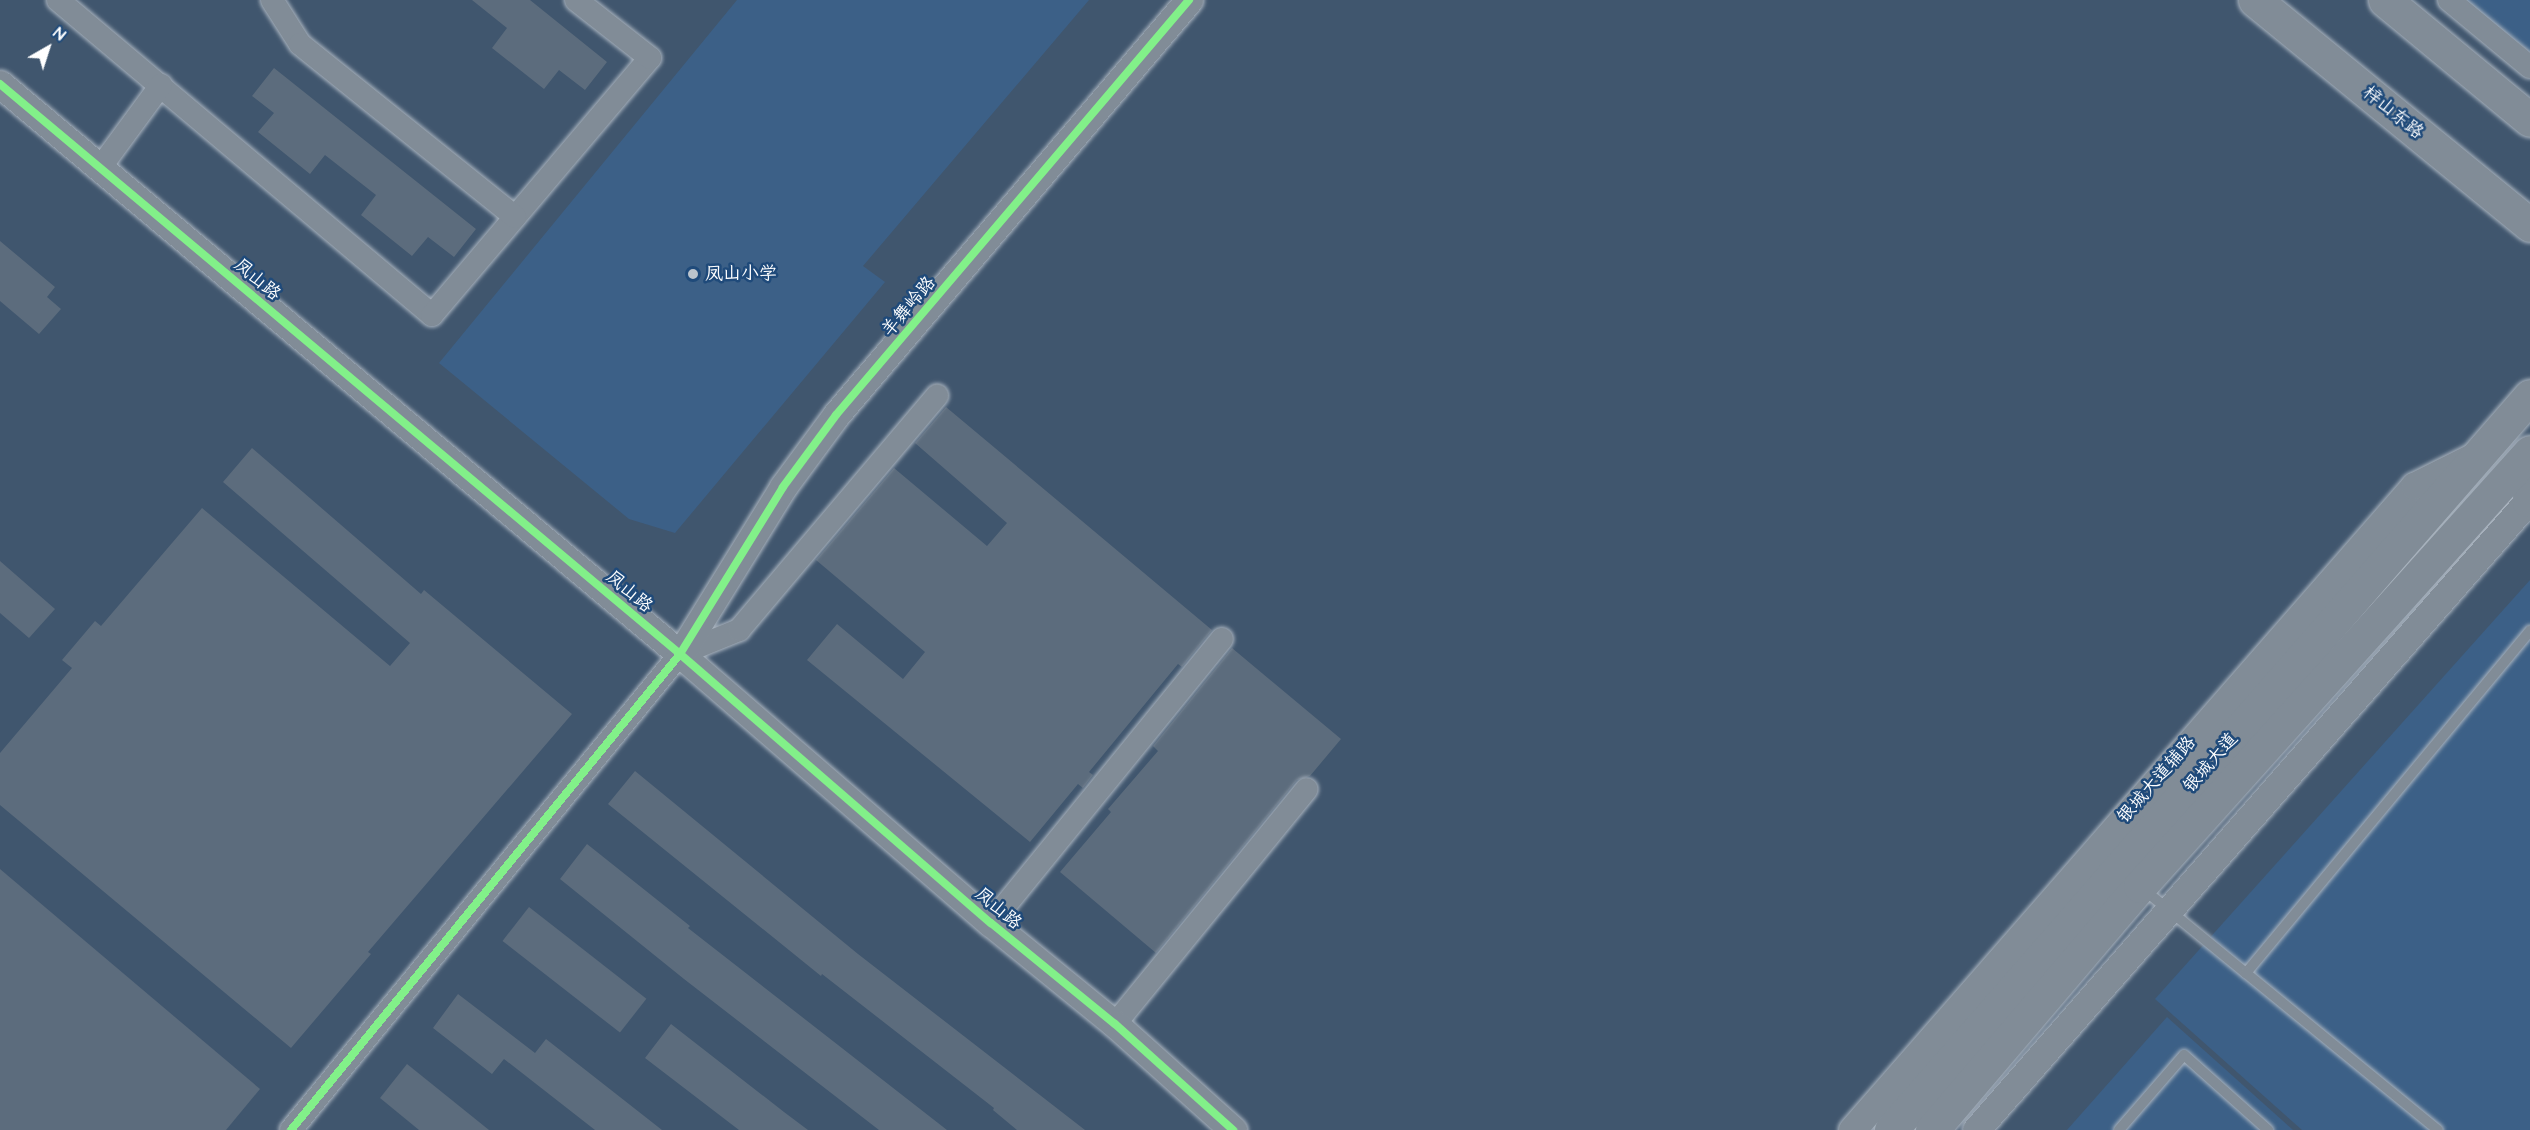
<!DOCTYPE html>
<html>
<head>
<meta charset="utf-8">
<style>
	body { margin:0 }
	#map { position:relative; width:2530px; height:1130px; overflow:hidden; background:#40566e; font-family:"Architects Daughter","LXGW WenKai TC",sans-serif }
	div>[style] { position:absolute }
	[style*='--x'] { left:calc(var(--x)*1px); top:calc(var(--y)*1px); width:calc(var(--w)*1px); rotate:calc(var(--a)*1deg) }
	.built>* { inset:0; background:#3c6087 }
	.building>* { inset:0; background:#5c6c7d; transform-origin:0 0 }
	.roads { filter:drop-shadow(0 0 2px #a9b3be) drop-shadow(0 0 2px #a9b3be) }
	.service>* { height:10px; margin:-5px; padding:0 5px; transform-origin:5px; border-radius:5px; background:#818c97 }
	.minor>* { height:22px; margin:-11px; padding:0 11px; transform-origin:11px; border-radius:11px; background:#818c97 }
	.tertiary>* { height:27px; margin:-13.5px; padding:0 13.5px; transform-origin:13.5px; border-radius:13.5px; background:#818c97 }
	.primary>* { height:33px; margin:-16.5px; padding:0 16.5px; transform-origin:16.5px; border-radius:16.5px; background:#818c97 }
	.trunk>* { height:33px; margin:-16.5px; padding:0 16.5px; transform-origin:16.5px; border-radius:16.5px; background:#818c97 }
	.cycleway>* { height:8px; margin:-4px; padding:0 4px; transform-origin:4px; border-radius:4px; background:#82f089 }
	.dots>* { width:16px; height:16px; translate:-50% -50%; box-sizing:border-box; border:3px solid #1f4a7a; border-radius:50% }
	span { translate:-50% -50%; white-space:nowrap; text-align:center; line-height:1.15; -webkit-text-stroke:5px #1f4a7a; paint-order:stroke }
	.street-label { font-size:18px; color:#fff }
	.poi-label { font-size:18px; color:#fff }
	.left { translate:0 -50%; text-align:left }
	.north { position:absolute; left:18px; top:18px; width:60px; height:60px; -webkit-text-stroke:4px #1f4a7a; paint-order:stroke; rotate:39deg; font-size:16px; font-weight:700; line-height:24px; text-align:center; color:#fff }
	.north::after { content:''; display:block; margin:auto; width:21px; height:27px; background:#fff; clip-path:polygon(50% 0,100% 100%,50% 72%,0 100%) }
</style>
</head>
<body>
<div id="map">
	<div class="built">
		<i style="clip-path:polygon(737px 0,1089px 0,863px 266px,885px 282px,675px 533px,629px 519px,439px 363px)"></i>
		<i style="clip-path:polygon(2465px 0,2530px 0,2530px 52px)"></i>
		<i style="clip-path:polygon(2530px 580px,2530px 1130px,2302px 1130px,2155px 999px)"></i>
		<i style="clip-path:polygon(2167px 1017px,2293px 1130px,2067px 1130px)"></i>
	</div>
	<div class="building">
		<i style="clip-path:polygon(472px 0,530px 0,607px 62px,585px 90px,559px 70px,544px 89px,492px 48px,507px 28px)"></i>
		<i style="clip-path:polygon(274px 68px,476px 229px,454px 257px,428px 237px,412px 256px,361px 215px,376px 195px,325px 155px,310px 174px,258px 132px,274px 113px,252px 96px)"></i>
		<i style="clip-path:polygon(0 241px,55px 287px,47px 297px,61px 309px,39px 334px,0 301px)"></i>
		<i style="clip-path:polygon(946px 407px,1212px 630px,1182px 667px,1178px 664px,1089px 772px,1093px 775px,1083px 788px,1078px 784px,1030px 842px,807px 660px,837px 624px,903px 679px,925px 652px,816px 560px,894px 468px,987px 546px,1007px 523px,915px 443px)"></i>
		<i style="clip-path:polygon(252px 448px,421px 594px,424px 590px,572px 714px,368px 952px,371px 954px,291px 1048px,0 805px,0 753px,72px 668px,62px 660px,95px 621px,101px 626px,202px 508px,390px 666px,410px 643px,223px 482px)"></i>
		<i style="clip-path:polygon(0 561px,55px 609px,29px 638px,0 613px)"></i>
		<i style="clip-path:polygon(1232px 648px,1341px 739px,1310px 776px,1297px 780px,1156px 953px,1060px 872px,1111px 812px,1108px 809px,1158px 751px,1153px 746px)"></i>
		<i style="clip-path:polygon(635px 771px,858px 954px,1085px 1130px,1017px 1130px,993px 1110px,994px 1108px,822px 974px,821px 976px,608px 804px)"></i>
		<i style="clip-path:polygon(587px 844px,690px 926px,688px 928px,947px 1130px,879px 1130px,684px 979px,560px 879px)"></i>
		<i style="clip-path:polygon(0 869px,260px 1089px,226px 1130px,0 1130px)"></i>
		<i style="left:529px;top:907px;width:149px;height:43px;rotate:38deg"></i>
		<i style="clip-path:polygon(458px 994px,535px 1053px,546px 1039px,662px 1130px,595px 1130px,504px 1059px,492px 1074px,433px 1028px)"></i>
		<i style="clip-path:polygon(671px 1024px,784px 1112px,808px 1130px,739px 1130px,645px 1058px)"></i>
		<i style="clip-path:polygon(407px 1064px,489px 1130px,419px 1130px,380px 1098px)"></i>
	</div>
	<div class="roads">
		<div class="service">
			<i style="--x:2142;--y:888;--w:134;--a:39.3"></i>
			<i style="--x:2246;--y:973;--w:445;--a:-50.3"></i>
			<i style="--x:2246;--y:973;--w:248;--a:39.3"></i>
			<i style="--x:2119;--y:1130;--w:99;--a:-49.1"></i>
			<i style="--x:2184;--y:1055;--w:113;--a:41.8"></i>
		</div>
		<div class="minor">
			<i style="--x:58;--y:0;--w:489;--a:40.1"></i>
			<i style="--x:432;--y:315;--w:337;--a:-49.7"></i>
			<i style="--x:650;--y:58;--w:94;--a:-141.9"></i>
			<i style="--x:272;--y:0;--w:52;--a:57.5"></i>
			<i style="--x:300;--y:44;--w:276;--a:38.8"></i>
			<i style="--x:2449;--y:0;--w:105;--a:39.6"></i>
			<i style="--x:100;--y:168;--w:103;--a:-53.7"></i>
			<i style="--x:991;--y:923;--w:366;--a:-50.9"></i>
			<i style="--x:1115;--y:1024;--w:303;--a:-50.8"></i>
			<i style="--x:291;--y:1130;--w:615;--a:-50.74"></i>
			<i style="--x:680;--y:654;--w:64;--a:-22.1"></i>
			<i style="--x:739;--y:630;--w:307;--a:-49.8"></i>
		</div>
		<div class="tertiary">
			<i style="--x:0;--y:84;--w:887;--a:39.97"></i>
			<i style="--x:680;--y:654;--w:411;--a:40.9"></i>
			<i style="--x:991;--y:923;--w:160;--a:39.2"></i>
			<i style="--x:1115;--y:1024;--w:159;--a:41.9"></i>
			<i style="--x:680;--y:654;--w:196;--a:-58.3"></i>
			<i style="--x:783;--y:487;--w:89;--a:-53.6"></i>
			<i style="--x:836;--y:415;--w:545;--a:-49.62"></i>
			<i style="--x:1852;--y:1130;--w:855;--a:-48.89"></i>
			<i style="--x:2414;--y:486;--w:67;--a:-26.6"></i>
			<i style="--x:1976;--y:1130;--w:834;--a:-48.74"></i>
			<i style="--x:2526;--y:503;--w:48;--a:-88.8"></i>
		</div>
		<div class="primary">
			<i style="--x:1891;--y:1130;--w:973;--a:-48.96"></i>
			<i style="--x:1932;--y:1130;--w:321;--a:-49.6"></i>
			<i style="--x:2140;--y:886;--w:583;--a:-48.06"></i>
		</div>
		<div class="trunk">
			<i style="--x:2255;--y:0;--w:355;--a:39.3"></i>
			<i style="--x:2385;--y:0;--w:188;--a:39.6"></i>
		</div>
	</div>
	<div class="cycleway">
		<i style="--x:0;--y:84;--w:887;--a:39.97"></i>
		<i style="--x:680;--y:654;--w:411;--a:40.9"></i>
		<i style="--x:991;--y:923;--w:160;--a:39.2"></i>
		<i style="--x:1115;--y:1024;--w:159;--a:41.9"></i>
		<i style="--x:291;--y:1130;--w:615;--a:-50.74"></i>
		<i style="--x:680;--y:654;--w:196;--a:-58.3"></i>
		<i style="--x:783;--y:487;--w:89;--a:-53.6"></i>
		<i style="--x:836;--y:415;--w:545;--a:-49.62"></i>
	</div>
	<div class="dots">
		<i style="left:693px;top:274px;background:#bcc4cc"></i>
	</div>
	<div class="street-label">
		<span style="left:2393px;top:113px;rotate:39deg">梓山东路</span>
		<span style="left:257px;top:280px;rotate:40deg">凤山路</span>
		<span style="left:909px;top:307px;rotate:-50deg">羊舞岭路</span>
		<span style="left:629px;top:592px;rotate:40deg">凤山路</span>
		<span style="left:2211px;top:763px;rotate:-49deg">银城大道</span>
		<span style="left:2157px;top:780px;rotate:-49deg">银城大道辅路</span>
		<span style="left:998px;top:909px;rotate:40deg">凤山路</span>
	</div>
	<div class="poi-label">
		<span class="left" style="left:705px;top:274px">凤山小学</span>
	</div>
	<div class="north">N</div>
</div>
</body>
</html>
